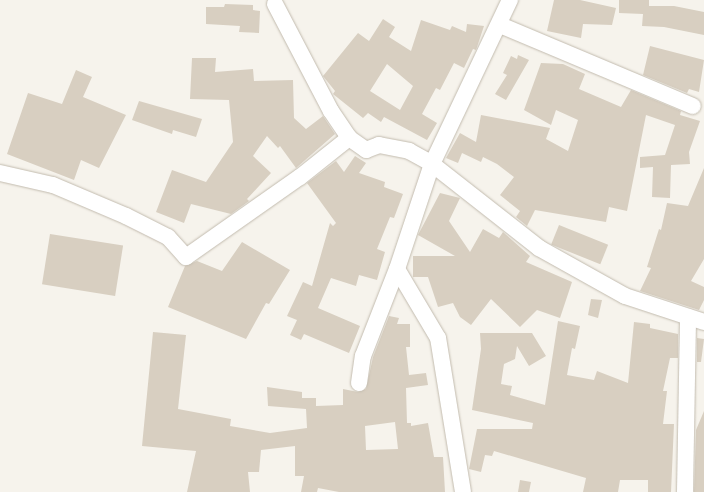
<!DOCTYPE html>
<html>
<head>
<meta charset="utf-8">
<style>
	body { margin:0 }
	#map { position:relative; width:704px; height:492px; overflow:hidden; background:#f6f3ec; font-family:Karla,sans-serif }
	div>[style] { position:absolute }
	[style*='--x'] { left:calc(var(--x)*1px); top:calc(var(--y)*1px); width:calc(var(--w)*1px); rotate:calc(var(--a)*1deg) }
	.building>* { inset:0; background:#d8cfc1; transform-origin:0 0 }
	.roads { filter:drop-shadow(0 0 1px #c2bbae) drop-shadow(0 0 1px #c2bbae) }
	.street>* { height:16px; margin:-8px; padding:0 8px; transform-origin:8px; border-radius:8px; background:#fff }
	span { translate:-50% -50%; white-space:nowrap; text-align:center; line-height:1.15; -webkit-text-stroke:3px #fff; paint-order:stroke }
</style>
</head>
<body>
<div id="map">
	<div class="building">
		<i style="clip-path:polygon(554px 0,580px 0,616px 8px,612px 25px,583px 24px,581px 38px,547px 31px)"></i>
		<i style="clip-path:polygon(619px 0,649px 0,649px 6px,674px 6px,704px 12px,704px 35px,664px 27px,642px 26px,643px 14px,619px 13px)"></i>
		<i style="clip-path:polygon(225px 4px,253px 5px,253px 10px,260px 11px,259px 33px,239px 32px,240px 26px,206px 24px,206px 7px,224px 7px)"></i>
		<i style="clip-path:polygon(evenodd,383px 19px,395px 27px,389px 37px,411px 51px,421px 20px,450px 30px,452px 26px,466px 32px,467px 24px,484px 26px,476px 50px,473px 49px,464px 68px,454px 63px,440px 90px,436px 88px,422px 114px,437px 123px,427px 140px,384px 117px,381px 122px,368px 113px,363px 118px,333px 94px,335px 91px,323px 76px,358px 33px,369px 41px,383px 19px,387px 64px,413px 86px,400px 110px,370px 91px,387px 64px)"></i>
		<i style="clip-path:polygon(650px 46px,704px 60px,699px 92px,689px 89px,687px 93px,643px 75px)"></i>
		<i style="clip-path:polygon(518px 55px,529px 60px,506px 100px,495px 94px,507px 75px,503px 73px,511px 56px,517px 59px)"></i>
		<i style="clip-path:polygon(192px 58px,216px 58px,215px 72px,253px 69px,254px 81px,293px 80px,294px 118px,306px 129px,323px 116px,335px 134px,296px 168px,280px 146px,278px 148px,267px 136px,253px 156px,271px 173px,247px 199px,249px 201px,231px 214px,191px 204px,184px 223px,156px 212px,172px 170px,206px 182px,233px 142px,229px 100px,190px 99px)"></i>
		<i style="clip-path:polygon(541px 63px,563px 64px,585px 74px,579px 89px,621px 107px,631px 90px,681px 111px,680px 115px,700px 121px,689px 152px,690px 164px,671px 165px,670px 198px,652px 197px,653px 167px,640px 168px,640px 157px,665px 155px,675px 125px,646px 115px,627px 211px,609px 207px,606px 222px,535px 210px,527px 226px,516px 217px,520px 211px,500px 195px,514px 177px,497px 164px,483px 157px,481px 162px,462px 153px,458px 163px,446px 158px,460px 133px,476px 142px,481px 115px,550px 128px,546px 139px,568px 151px,578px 120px,556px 110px,551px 125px,524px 110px)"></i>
		<i style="clip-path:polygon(76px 70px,92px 77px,83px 97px,126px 115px,99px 168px,81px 160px,74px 180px,7px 154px,28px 93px,62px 104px)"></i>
		<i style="clip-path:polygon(139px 101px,202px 119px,196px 137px,173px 130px,172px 134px,132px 120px)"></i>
		<i style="clip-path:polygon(355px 156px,366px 163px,359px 173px,385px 182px,384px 187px,403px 194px,394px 218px,390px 217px,377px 249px,385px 252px,377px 280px,359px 275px,356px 286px,331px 278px,318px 308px,360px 326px,349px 353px,304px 334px,301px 340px,290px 335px,297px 320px,287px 316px,303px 282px,312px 286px,330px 223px,333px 226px,336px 223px,307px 183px,336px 161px,344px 172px)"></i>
		<i style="clip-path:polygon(704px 168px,704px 259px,691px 281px,704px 287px,704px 300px,699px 310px,640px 291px,651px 268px,647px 267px,659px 229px,661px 230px,667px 203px,688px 206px)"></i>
		<i style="clip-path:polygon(440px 193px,460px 198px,449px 221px,470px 252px,483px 229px,499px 238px,503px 232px,530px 256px,526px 262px,572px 282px,560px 318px,537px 310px,520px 327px,491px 299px,471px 325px,460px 317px,453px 303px,438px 307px,428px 277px,413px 277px,413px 256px,455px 256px,418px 235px)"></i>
		<i style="left:559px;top:225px;width:53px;height:21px;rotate:22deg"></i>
		<i style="left:50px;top:234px;width:74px;height:51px;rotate:9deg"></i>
		<i style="clip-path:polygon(242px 242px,290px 270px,269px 304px,266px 303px,246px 339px,168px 307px,185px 266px,197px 261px,222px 271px)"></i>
		<i style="clip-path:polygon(591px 299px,602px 300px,598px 318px,588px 315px)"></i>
		<i style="clip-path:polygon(evenodd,389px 316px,399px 318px,397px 324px,410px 324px,410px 347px,406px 347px,409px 375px,426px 373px,428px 385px,406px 388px,407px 423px,411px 423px,411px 426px,428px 423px,434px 457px,443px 457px,445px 492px,339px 492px,318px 488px,317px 492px,301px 492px,304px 476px,295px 476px,295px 446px,261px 450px,259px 472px,248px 472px,250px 492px,187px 492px,196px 451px,142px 446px,153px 332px,186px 335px,178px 409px,231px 419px,230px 426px,270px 433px,307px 428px,306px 409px,268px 406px,267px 387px,302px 392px,302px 398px,316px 398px,316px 406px,343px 405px,343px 389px,358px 392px,366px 389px,373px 357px,389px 316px,395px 422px,398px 449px,366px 450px,365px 426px,395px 422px)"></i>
		<i style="clip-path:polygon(558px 321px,580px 326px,575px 349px,572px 348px,567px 375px,594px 380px,597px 371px,628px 383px,634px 322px,650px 324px,650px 328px,678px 334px,678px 358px,670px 358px,663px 391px,667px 391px,663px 424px,674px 424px,671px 492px,648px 492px,648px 480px,620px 480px,618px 492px,583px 492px,586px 478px,494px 451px,492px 456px,485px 455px,481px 472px,469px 469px,477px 429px,532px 429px,533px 423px,472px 410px,481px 349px,480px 333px,532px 333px,546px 356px,529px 366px,517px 346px,515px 359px,504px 364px,501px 384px,512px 386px,510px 395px,545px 405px)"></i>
		<i style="clip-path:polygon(697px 338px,704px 339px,701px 362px,697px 362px)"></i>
		<i style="clip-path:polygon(704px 411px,704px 492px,694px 492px,696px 430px)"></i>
		<i style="clip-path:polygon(520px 480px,531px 482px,529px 492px,518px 492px)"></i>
	</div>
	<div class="roads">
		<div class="street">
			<i style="--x:275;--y:4;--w:121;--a:62.4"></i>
			<i style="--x:331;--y:111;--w:32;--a:56"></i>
			<i style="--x:349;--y:138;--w:21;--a:35"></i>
			<i style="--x:366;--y:150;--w:14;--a:-21"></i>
			<i style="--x:379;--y:145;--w:31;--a:11"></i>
			<i style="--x:409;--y:151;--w:26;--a:29"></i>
			<i style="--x:432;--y:164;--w:136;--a:38.1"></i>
			<i style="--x:539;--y:248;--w:98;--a:29.2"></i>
			<i style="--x:625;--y:296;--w:83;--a:18.2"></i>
			<i style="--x:500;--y:25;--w:209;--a:22.8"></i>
			<i style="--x:0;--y:173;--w:54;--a:12.8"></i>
			<i style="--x:53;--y:185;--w:79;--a:23"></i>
			<i style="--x:126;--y:216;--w:47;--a:26.6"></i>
			<i style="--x:168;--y:237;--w:27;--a:48"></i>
			<i style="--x:186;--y:257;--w:139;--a:-35.1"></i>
			<i style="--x:300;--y:177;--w:63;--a:-38.5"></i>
			<i style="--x:359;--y:383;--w:27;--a:-82"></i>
			<i style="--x:363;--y:356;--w:93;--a:-68.7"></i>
			<i style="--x:463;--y:492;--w:156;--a:-99.2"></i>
			<i style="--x:438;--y:338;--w:80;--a:-120.7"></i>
			<i style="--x:397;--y:269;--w:111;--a:-71.6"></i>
			<i style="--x:432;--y:164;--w:182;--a:-64.6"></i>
			<i style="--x:685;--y:492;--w:175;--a:-89"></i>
		</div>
	</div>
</div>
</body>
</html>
